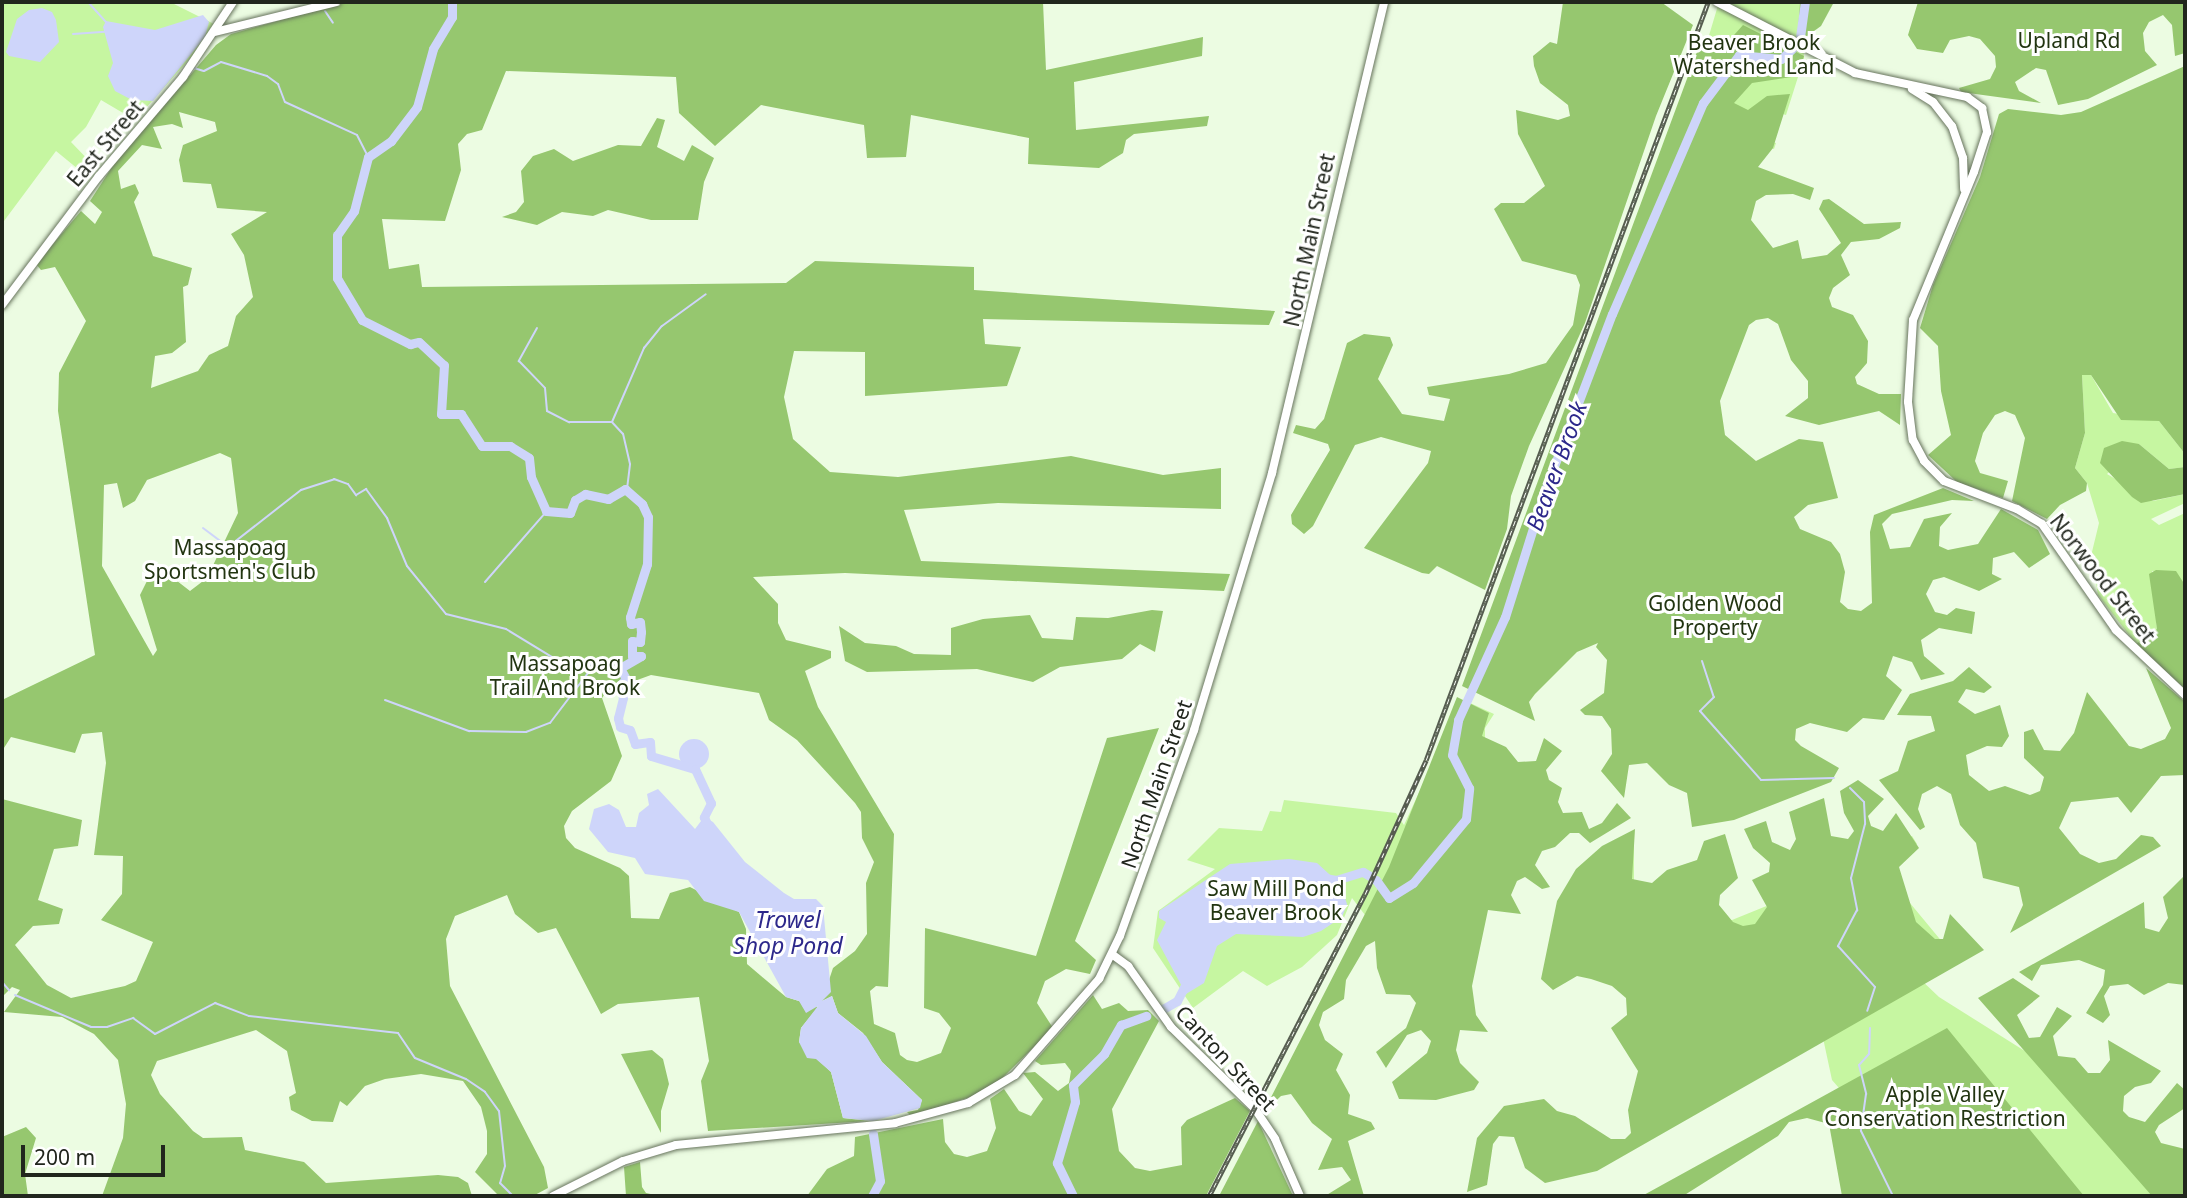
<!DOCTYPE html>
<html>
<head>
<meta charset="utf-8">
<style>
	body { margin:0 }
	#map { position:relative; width:2187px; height:1198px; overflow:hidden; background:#ecfce2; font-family:"Noto Sans",sans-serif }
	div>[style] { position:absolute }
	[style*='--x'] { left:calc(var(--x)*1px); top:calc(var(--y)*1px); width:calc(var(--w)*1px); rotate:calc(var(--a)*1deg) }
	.green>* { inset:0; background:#c6f6a1 }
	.forest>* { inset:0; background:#96c76f }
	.water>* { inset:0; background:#ced5fa }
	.round { border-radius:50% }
	.stream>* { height:2px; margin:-1px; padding:0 1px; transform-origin:1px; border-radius:1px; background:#ced5fa }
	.river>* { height:9px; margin:-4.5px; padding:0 4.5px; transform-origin:4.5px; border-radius:4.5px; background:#ced5fa }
	.roads { filter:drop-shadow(0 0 2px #67745d) drop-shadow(0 0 2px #67745d) }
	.secondary>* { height:8px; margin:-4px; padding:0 4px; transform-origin:4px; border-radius:4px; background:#fff }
	.rail>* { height:4.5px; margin-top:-2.25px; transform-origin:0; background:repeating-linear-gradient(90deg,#fff 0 5px,#565d50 0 10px); box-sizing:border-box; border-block:2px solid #565d50 }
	span { translate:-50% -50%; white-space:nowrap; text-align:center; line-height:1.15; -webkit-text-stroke:6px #fff; paint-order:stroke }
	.park-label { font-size:21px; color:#223511 }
	.street-label { font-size:21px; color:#21261d }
	.water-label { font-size:23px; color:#2d288b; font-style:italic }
	.frame { position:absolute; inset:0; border:4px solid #21261d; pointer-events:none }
	.scale { position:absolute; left:21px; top:1145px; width:144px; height:32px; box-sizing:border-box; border:4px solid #21261d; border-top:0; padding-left:9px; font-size:21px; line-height:24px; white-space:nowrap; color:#21261d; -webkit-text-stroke:5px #fff; paint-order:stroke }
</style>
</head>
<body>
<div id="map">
	<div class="green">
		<i style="clip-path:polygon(2px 2px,170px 2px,214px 24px,194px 54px,135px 120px,101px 100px,86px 127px,71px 142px,96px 168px,89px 178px,56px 151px,4px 221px)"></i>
		<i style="clip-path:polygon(1719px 2px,1825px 2px,1803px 38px,1804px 58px,1786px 115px,1766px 109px,1756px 137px,1776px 143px,1774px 149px,1754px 143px,1696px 79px)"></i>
		<i style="clip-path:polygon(2082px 375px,2091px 375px,2113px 413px,2159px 421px,2185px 454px,2185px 467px,2169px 469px,2139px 444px,2107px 474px,2153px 501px,2185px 494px,2185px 503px,2151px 519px,2159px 525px,2185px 513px,2185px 585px,2152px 571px,2157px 629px,2154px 635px,2136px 644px,2098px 595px,2091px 556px,2099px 523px,2087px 483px,2075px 468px,2085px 433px)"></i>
		<i style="clip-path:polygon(1468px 702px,1494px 714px,1485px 728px,1485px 826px,1365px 915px,1352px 898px,1337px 935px,1302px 967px,1267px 986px,1243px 971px,1193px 1008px,1153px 948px,1158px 911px,1215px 869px,1187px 860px,1219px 828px,1262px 831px,1270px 811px,1281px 812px,1284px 800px,1396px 813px,1404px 825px,1453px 719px)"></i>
		<i style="clip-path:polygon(1634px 834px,1634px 919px,1700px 933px,1803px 891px,1802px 881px,1912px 836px,1917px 844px,1876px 862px,1958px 961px,1919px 978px,1939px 997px,2055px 1070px,2185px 1196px,1881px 1196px,1852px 1103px,1832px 1080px,1823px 1038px,1720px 1001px,1555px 921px)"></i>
	</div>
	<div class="forest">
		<i style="clip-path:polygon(evenodd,346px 2px,1043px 2px,1046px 70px,1203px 37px,1202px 56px,1074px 82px,1076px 130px,1209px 116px,1207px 126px,1134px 134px,1126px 140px,1123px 153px,1099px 168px,1028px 164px,1029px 138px,911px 115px,906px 157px,867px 158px,864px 125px,761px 105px,715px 146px,679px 113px,676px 77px,506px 71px,482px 130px,467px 134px,458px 144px,461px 170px,445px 221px,382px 219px,389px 269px,419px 264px,422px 287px,786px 283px,815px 261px,974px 267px,974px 290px,1275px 311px,1269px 325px,983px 319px,985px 344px,1021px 347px,1007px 386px,865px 396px,865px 352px,794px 351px,784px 397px,793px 439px,830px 472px,898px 477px,1071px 456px,1163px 475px,1221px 468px,1221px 509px,998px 503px,904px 510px,921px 561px,1230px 574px,1224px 591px,845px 573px,753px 577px,778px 604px,778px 623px,786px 640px,831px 651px,831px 658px,805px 671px,818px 707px,894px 834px,888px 987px,876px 986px,870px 991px,874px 1024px,895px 1033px,900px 1055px,907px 1060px,917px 1062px,941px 1053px,951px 1028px,939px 1013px,924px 1008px,925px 928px,1036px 956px,1107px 738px,1159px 728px,1075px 941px,1096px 960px,1090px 974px,1066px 969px,1045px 981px,1037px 1003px,1053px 1028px,989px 1091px,911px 1116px,907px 1112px,918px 1110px,922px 1100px,882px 1062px,863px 1033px,838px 1013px,832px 996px,822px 1001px,833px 968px,855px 951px,867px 934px,866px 883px,874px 862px,862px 838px,861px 812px,855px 803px,797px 740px,769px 720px,759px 693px,651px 675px,607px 691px,602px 698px,622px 756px,611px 781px,572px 811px,564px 826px,566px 838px,575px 848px,620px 868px,629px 876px,631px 918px,659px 919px,670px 893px,690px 887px,739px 912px,746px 929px,747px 964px,786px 997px,818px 1007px,801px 1028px,799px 1042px,831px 1072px,843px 1118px,869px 1121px,708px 1131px,701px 1081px,709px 1061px,699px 997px,618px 1004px,601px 1014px,556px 928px,538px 933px,515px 914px,507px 895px,455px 916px,446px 939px,450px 986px,544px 1167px,548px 1188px,533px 1196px,499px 1196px,475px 1172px,487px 1154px,487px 1131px,481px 1107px,463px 1081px,421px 1074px,385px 1079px,365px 1086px,347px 1106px,340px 1101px,333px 1122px,312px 1121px,291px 1110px,289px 1097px,296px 1093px,287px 1051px,256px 1030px,157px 1061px,151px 1075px,160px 1094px,193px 1131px,203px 1138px,242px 1137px,245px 1150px,304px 1162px,326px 1183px,438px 1175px,458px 1177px,468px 1183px,472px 1196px,102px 1196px,123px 1138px,126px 1104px,118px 1060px,94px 1034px,62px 1017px,4px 1012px,20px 990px,12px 987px,2px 997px,2px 799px,82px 820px,78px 846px,54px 849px,38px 900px,63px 909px,59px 924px,33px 926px,15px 945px,47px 985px,71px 998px,125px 986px,136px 981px,153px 942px,101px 920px,122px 894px,123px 856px,94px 855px,106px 763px,102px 732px,82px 734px,75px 753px,11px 737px,2px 751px,2px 700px,95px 655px,58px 411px,59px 373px,86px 321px,55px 267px,41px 270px,36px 264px,81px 211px,95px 224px,102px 212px,90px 201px,114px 164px,216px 45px,231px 34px,346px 2px,179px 112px,215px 122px,217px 131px,183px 145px,179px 160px,183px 182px,211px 184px,217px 208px,267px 212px,231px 234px,244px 255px,253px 297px,236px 316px,228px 346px,209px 355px,198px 371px,151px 388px,155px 356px,172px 353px,186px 342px,183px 287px,188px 285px,192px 268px,153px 256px,134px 202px,139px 193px,135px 184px,121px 189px,118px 171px,142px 145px,162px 149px,153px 127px,172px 124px,183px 128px,179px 112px,346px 2px,220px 453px,231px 458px,238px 513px,207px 578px,190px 591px,172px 577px,150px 575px,140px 595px,157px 650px,153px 656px,102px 566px,104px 485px,117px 483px,123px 508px,135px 501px,147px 480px,220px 453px)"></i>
		<i style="clip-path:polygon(1563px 2px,1661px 2px,1693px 25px,1656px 116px,1585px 323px,1529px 446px,1511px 496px,1507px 529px,1485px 590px,1437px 566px,1429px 574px,1422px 573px,1364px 548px,1428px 463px,1431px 451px,1381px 437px,1355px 445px,1313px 526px,1304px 534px,1292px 524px,1291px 515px,1330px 450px,1328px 444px,1293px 433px,1296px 425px,1315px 429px,1324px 419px,1347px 343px,1364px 334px,1390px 337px,1393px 345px,1378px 379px,1402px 414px,1444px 421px,1450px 399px,1429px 395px,1427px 387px,1509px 374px,1546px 363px,1573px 325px,1580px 285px,1576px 275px,1522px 261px,1494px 209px,1501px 203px,1524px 203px,1545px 186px,1518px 134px,1516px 110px,1558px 120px,1570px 116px,1568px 105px,1540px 83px,1534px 66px,1533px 56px,1550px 42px,1557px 44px)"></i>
		<i style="clip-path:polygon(1800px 2px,1834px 2px,1821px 26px,1803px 39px,1798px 33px)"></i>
		<i style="clip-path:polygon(1918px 2px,2185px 2px,2185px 53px,2175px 56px,2172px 25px,2163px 15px,2149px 22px,2143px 33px,2145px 51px,2157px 65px,2088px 99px,2058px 105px,2046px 70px,2036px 68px,2015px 82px,2019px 91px,2041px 103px,1961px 92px,1959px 88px,1990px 79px,1996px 67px,1995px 56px,1980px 39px,1969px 36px,1950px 40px,1943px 53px,1917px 49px,1908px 35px)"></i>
		<i style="clip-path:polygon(1743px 25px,1804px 56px,1798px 76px,1752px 83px,1734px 103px,1748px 110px,1767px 96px,1790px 94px,1773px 148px,1758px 167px,1814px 188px,1810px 200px,1793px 194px,1766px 195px,1756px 201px,1751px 220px,1773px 248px,1798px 240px,1802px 259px,1827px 255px,1841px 243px,1819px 209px,1823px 200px,1829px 199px,1864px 224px,1901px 222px,1900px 228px,1879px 239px,1851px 242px,1841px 255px,1850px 275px,1833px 288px,1829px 298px,1832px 307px,1853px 315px,1868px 341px,1867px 363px,1855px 377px,1857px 384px,1879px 394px,1901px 394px,1900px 425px,1879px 411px,1819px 425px,1785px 416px,1808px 398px,1808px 381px,1791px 360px,1778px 324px,1768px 318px,1756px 320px,1749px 325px,1720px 401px,1725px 435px,1756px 461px,1799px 439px,1823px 442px,1838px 498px,1808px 505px,1794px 517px,1800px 529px,1831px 542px,1840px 554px,1845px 572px,1840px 602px,1848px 609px,1861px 611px,1872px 603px,1870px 532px,1874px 515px,1943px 488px,1974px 501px,1952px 500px,1892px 514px,1882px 524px,1890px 549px,1910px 547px,1924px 519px,1952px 513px,1940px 527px,1939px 546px,1948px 550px,1978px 544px,2001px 509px,2038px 530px,2050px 554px,2029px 568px,2014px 552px,1993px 558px,1992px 574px,2002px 579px,1979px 591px,1944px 577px,1933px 580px,1926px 594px,1935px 612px,1947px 615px,1956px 608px,1975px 612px,1972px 634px,1939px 628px,1921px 640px,1924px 656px,1945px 674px,1921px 680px,1912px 662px,1893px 656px,1886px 676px,1902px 690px,1884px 720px,1863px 718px,1847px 732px,1810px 723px,1796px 729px,1795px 740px,1801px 746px,1839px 768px,1831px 782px,1734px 820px,1692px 827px,1687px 793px,1669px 785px,1647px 763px,1629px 765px,1624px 798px,1601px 771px,1612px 754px,1611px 729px,1602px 716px,1585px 715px,1580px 710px,1604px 693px,1607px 660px,1596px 647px,1598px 643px,1577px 652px,1535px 694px,1529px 702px,1535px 721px,1462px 686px,1701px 41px,1726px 44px)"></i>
		<i style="clip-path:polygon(2185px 66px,2185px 454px,2159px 421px,2121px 420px,2091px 375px,2082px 375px,2085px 433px,2075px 468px,2087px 483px,2086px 491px,2060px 505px,2047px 519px,2012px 501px,2025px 438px,2015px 415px,2005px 411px,1995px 415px,1983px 433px,1975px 461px,1980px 473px,2008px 481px,2003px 498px,1957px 482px,1928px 455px,1951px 435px,1941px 391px,1938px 346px,1920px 328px,1933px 285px,1980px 177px,1999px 114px,2008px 109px,2061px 115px,2081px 112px)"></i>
		<i style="clip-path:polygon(657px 118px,665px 120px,657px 147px,684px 161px,692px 145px,714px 158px,704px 182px,698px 220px,651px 220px,608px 210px,593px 216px,562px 212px,537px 225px,502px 217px,516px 212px,524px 202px,521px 171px,533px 156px,554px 149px,573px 161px,618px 145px,641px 146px)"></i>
		<i style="clip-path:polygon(2122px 441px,2139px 444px,2169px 469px,2185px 467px,2185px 494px,2141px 503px,2132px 497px,2100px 463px,2104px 448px)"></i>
		<i style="clip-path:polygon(2156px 570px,2176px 571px,2185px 585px,2185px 689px,2136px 644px,2157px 629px,2149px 574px)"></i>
		<i style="clip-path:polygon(1152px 610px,1163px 611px,1155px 652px,1140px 644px,1122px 659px,1060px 667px,1033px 682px,977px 669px,867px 672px,845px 661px,839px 626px,865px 643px,896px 646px,914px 654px,951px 655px,951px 628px,983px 619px,1030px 615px,1042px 638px,1073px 640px,1076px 617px,1108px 618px)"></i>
		<i style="clip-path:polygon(1969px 667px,1992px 687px,1984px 693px,1966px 689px,1958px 702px,1975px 714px,2000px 705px,2009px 736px,2002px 747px,1987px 746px,1966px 755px,1969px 775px,1989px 791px,2005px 786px,2030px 795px,2040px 791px,2044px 777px,2024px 758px,2024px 732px,2033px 729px,2044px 750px,2060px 751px,2074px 733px,2087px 692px,2129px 746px,2141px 749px,2165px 739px,2171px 728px,2146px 668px,2185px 702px,2185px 775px,2161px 776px,2131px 813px,2118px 797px,2071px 802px,2059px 828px,2080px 854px,2099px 863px,2116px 859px,2141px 835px,2153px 837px,2161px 846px,2010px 933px,2023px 905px,2019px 887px,1983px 878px,1976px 843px,1960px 825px,1951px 794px,1937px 786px,1922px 794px,1918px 809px,1925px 827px,1920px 830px,1879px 780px,1898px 771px,1908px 741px,1935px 731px,1931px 716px,1897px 715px,1910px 694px,1953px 681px)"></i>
		<i style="clip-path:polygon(1457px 697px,1489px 713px,1482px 736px,1506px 747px,1518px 762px,1536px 761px,1544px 738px,1562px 751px,1546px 770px,1549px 780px,1562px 788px,1558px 802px,1563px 813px,1582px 812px,1589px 829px,1602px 823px,1617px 803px,1631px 818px,1590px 843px,1579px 833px,1570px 833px,1555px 847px,1542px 851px,1535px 865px,1550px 887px,1542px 889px,1525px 877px,1517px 881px,1511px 895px,1521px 914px,1488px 910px,1472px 986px,1476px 1015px,1488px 1032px,1460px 1030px,1456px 1050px,1460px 1063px,1479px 1082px,1474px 1090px,1436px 1100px,1399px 1099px,1392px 1082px,1427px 1053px,1431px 1041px,1421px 1030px,1407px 1035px,1386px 1068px,1376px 1052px,1406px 1028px,1416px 1003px,1410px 995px,1386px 994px,1377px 968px,1375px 941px,1366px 946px,1346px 980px,1344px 999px,1323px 1012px,1319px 1025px,1325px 1040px,1343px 1054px,1336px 1070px,1350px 1095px,1348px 1114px,1371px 1122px,1375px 1129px,1348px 1141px,1364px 1196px,1325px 1196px,1351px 1180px,1342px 1167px,1318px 1170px,1332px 1139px,1312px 1123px,1291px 1094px,1281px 1096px,1263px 1113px,1389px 867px)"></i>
		<i style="clip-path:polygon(1858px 780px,1884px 799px,1868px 816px,1871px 826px,1883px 831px,1896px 813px,1919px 848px,1899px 867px,1916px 922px,1935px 939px,1943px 939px,1950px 914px,1984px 950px,1597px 1171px,1545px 1183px,1525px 1168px,1514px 1137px,1499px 1136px,1493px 1144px,1487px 1185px,1467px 1192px,1477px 1138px,1504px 1106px,1544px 1099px,1557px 1111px,1575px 1116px,1611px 1139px,1625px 1139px,1631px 1133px,1628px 1110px,1638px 1071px,1611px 1028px,1627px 1015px,1626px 998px,1612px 986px,1591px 979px,1577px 976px,1553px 990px,1541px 979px,1557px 901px,1576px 869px,1602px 846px,1635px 829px,1632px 879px,1652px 883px,1667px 870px,1697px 860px,1704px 841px,1725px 834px,1738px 878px,1720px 895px,1719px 905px,1733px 922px,1743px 926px,1755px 924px,1767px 907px,1752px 880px,1769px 872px,1770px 863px,1753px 848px,1744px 829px,1766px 821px,1772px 842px,1790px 850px,1796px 839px,1789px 812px,1824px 798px,1831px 836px,1848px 839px,1854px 831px,1844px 813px,1840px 791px)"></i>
		<i style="clip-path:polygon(2185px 875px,2185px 985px,2168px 983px,2144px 995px,2128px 984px,2110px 986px,2104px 996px,2110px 1015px,2103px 1023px,2086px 1013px,2103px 985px,2105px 970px,2079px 960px,2041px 965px,2032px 981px,2019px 972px,2144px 902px,2145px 928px,2159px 932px,2168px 918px,2163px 897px)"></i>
		<i style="clip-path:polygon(2013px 978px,2040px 996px,2017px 1015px,2029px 1038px,2040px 1037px,2057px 1007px,2072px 1016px,2053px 1036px,2058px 1056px,2075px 1058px,2088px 1073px,2100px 1073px,2110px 1060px,2108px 1040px,2161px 1071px,2151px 1083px,2135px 1087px,2124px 1096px,2123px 1111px,2129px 1117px,2145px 1122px,2177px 1083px,2185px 1090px,2185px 1108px,2159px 1125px,2155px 1132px,2161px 1143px,2185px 1149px,2185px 1196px,2152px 1196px,1978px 998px)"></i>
		<i style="clip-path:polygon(1093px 995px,1102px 1009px,1119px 1003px,1128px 1011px,1148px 1010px,1159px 1021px,1112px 1109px,1119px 1151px,1135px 1168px,1150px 1171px,1182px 1165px,1181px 1127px,1187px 1120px,1235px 1098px,1250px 1111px,1206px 1196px,807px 1196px,827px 1169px,854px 1156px,855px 1137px,943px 1119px,945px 1142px,954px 1154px,967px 1157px,987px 1151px,996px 1128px,990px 1099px,1004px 1089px,1019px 1111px,1031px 1116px,1043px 1099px,1023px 1073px,1035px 1072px,1058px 1091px,1069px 1083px,1071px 1071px,1065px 1063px,1041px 1065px,1035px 1061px)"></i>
		<i style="clip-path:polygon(1947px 1028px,2084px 1196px,1842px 1196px,1829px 1124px,1807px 1118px,1789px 1122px,1778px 1136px,1683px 1196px,1642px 1196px)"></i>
		<i style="clip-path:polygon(652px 1050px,663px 1059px,669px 1084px,661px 1111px,661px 1133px,621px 1054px)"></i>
		<i style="clip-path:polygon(1258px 1121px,1293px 1196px,1219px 1196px)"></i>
		<i style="clip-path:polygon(26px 1127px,36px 1138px,25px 1174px,28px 1196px,2px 1196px,2px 1137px)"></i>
		<i style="clip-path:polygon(640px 1162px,642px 1187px,646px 1193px,660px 1196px,626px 1196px,624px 1167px)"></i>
	</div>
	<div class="water">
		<i style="clip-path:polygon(42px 8px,52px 12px,56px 20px,59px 42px,40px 62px,9px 56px,6px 52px,17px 19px,29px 10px)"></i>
		<i style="clip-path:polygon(203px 15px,209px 22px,205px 37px,153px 101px,132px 100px,115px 91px,108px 76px,113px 63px,103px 27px,106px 21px,155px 30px)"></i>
		<i class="round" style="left:679px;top:739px;width:30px;height:30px"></i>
		<i style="clip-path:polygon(658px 789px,695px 829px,704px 817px,713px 822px,745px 862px,784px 893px,794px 899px,816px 899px,823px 906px,831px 992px,822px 1001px,832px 996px,838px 1013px,866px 1036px,882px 1062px,922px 1100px,920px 1108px,873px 1121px,843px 1118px,831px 1072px,816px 1059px,807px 1058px,799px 1042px,801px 1028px,818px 1006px,806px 1013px,799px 1001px,786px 997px,739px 912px,704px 901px,688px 880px,645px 874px,635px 858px,608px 852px,589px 829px,594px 809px,609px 804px,619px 810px,626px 827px,636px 827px,639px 813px,649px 805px,647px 794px)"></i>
		<i style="clip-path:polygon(1289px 859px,1317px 863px,1340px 884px,1347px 904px,1342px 917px,1321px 931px,1303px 937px,1236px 934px,1217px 946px,1204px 983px,1186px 994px,1157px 940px,1166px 922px,1159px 918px,1159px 911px,1230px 864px)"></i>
	</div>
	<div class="stream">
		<i style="--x:88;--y:2;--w:27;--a:48"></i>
		<i style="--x:325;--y:11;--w:14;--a:56"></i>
		<i style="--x:73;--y:34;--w:32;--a:-4"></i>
		<i style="--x:194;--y:68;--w:10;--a:17"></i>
		<i style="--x:204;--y:71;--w:19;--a:-28"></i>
		<i style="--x:221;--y:62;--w:48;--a:16.9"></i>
		<i style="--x:267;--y:76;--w:14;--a:36"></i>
		<i style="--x:278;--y:84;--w:19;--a:69"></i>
		<i style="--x:285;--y:102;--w:79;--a:24.6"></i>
		<i style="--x:357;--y:135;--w:25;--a:63"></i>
		<i style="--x:537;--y:328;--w:38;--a:119"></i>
		<i style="--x:519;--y:361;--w:37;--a:46"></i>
		<i style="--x:545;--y:388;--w:23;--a:85"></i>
		<i style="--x:547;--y:411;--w:25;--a:27"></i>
		<i style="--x:569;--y:422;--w:43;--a:0"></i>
		<i style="--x:627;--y:489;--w:25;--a:-83"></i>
		<i style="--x:630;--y:464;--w:31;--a:-103"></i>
		<i style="--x:623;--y:434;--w:16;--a:-133"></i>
		<i style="--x:612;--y:422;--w:81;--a:-66.6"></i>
		<i style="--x:644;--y:348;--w:28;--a:-51"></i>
		<i style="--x:662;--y:326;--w:54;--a:-36"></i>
		<i style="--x:203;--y:528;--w:31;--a:37"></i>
		<i style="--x:228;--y:547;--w:93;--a:-38"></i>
		<i style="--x:301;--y:490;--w:35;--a:-18"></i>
		<i style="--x:334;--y:479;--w:15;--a:20"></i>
		<i style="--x:348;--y:484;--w:14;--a:54"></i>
		<i style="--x:356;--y:495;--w:12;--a:-31"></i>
		<i style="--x:366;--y:489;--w:36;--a:54"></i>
		<i style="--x:387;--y:518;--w:52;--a:67.4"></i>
		<i style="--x:407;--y:566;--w:62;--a:50.9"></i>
		<i style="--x:446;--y:614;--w:62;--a:14"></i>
		<i style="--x:506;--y:629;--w:66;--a:31.3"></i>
		<i style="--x:562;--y:663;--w:38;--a:3"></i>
		<i style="--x:485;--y:582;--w:93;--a:-48.9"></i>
		<i style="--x:1702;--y:661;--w:38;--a:72"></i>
		<i style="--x:1714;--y:697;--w:20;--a:135"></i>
		<i style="--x:1700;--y:711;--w:92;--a:48.5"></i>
		<i style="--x:1761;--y:780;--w:73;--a:-1.6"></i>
		<i style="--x:385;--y:700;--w:90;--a:20.3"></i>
		<i style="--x:469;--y:731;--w:57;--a:1"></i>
		<i style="--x:526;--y:732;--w:26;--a:-21"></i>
		<i style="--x:550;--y:723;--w:68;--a:-52.8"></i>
		<i style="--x:591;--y:669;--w:10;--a:-24"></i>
		<i style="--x:600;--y:665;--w:25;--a:18"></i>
		<i style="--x:1850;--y:788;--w:20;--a:45"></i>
		<i style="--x:1864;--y:802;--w:22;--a:87"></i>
		<i style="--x:1865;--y:824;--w:56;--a:104.5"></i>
		<i style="--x:1851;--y:878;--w:33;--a:79"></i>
		<i style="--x:1857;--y:910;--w:41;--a:117.8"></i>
		<i style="--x:1838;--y:946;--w:55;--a:47.9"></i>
		<i style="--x:1875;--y:987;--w:25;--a:108"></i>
		<i style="--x:2;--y:982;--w:11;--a:49"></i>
		<i style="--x:15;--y:995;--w:82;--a:22.8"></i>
		<i style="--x:91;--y:1027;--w:16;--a:0"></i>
		<i style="--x:107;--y:1027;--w:28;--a:-19"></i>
		<i style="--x:133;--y:1018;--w:27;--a:36"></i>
		<i style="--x:155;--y:1034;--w:68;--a:-27.3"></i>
		<i style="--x:215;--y:1003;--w:36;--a:21"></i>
		<i style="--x:249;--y:1016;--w:150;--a:6.5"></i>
		<i style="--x:398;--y:1033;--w:30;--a:56"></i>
		<i style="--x:415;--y:1058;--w:55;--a:22.4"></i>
		<i style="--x:466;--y:1079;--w:23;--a:34"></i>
		<i style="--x:485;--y:1092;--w:24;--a:54"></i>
		<i style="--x:499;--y:1111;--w:55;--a:83.8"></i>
		<i style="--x:505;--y:1166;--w:18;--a:106"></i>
		<i style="--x:500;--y:1183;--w:18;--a:45"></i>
		<i style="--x:1870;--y:1028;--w:26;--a:92"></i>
		<i style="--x:1869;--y:1054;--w:15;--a:132"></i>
		<i style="--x:1859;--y:1065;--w:30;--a:76"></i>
		<i style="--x:1866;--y:1094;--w:37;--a:98"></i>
		<i style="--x:1861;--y:1131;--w:72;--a:63.8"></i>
	</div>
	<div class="river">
		<i style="--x:452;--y:2;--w:15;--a:90"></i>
		<i style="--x:452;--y:17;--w:37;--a:121"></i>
		<i style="--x:433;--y:49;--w:60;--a:105.4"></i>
		<i style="--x:417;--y:107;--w:43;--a:127.4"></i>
		<i style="--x:391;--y:141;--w:28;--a:145"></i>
		<i style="--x:368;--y:157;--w:56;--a:104.5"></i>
		<i style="--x:354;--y:211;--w:29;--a:125"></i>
		<i style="--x:337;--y:235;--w:43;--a:90"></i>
		<i style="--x:337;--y:278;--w:49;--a:59.2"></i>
		<i style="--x:362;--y:320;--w:54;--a:26.6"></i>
		<i style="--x:410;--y:344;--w:9;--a:-13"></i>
		<i style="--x:419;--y:342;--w:34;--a:43"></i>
		<i style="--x:444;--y:365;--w:49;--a:93.5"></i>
		<i style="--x:441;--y:414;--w:20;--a:0"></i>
		<i style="--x:461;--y:414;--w:38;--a:57"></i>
		<i style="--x:482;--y:446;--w:28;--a:0"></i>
		<i style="--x:510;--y:446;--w:22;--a:32"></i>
		<i style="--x:529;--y:458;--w:19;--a:84"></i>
		<i style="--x:531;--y:477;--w:37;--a:66"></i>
		<i style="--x:546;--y:511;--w:24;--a:5"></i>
		<i style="--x:570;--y:513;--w:14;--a:-69"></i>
		<i style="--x:575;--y:500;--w:12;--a:-31"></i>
		<i style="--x:585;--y:494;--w:24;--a:12"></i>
		<i style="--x:608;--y:499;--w:20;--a:-30"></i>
		<i style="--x:625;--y:489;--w:23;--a:41"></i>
		<i style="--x:642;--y:504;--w:14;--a:65"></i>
		<i style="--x:648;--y:517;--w:47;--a:91.2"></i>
		<i style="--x:647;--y:564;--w:56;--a:107.8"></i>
		<i style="--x:630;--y:617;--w:7;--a:82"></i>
		<i style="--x:631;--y:624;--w:9;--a:-13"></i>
		<i style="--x:640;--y:622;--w:10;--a:84"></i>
		<i style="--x:641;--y:632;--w:10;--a:96"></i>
		<i style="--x:640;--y:642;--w:8;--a:-173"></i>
		<i style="--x:632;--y:641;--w:15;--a:90"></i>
		<i style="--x:632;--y:656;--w:9;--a:0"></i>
		<i style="--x:641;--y:656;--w:24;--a:150"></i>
		<i style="--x:620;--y:668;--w:13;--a:61"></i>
		<i style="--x:626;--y:679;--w:8;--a:135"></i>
		<i style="--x:620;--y:685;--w:13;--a:77"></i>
		<i style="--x:623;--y:698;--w:21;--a:104"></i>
		<i style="--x:618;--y:718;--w:9;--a:77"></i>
		<i style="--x:620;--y:727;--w:10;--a:17"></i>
		<i style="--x:630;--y:730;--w:15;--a:70"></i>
		<i style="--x:635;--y:744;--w:15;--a:-8"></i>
		<i style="--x:650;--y:742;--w:14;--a:86"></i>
		<i style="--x:651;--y:756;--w:46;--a:16.5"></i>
		<i style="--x:695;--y:769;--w:38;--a:65"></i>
		<i style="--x:711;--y:803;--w:16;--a:117"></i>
		<i style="--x:704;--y:817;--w:10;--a:66"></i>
		<i style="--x:1800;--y:37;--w:35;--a:-82"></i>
		<i style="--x:1325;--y:878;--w:11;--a:10"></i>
		<i style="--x:1336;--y:880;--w:28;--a:-17"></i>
		<i style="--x:1363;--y:872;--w:8;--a:30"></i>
		<i style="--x:1376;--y:880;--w:22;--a:54"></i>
		<i style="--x:1389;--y:898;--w:28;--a:-32"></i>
		<i style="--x:1413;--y:883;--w:83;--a:-50.4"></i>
		<i style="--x:1466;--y:819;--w:31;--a:-84"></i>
		<i style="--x:1469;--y:788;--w:37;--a:-117"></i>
		<i style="--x:1452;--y:755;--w:36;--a:-80"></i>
		<i style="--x:1458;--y:720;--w:113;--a:-65.5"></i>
		<i style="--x:1505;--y:617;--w:133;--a:-72.5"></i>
		<i style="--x:1545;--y:490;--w:188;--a:-69.2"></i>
		<i style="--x:1612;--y:314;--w:230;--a:-66.7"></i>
		<i style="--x:1703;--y:103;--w:60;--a:-53.1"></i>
		<i style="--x:1739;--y:55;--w:42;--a:5.4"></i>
		<i style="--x:1781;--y:59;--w:16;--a:-43"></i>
		<i style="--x:1163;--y:1009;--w:16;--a:-30"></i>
		<i style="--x:1177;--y:1001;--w:22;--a:-63"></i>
		<i style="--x:872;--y:1196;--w:17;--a:-62"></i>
		<i style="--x:880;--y:1181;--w:48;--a:-98.5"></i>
		<i style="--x:1073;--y:1196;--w:37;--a:-116"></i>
		<i style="--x:1057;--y:1163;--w:64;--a:-73.6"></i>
		<i style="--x:1075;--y:1102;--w:17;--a:-97"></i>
		<i style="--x:1073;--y:1085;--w:44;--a:-45"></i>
		<i style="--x:1104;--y:1054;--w:34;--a:-60"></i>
		<i style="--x:1121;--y:1025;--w:27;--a:-20"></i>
	</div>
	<div class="roads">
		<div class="secondary">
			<i style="--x:1717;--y:2;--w:155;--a:27.2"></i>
			<i style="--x:1855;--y:73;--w:115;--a:12.1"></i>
			<i style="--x:1967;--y:97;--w:19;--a:36"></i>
			<i style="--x:1982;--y:108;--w:25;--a:78"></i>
			<i style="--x:1987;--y:132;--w:42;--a:108"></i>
			<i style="--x:1974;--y:172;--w:160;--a:112.4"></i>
			<i style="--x:1913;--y:320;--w:82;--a:93.5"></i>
			<i style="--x:1908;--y:402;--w:38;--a:83"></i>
			<i style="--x:1913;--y:440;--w:24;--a:62"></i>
			<i style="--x:1924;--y:461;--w:28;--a:45"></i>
			<i style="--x:1944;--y:481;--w:78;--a:21"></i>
			<i style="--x:2017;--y:509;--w:29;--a:31"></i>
			<i style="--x:2042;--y:524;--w:129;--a:55.1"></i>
			<i style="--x:2116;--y:630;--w:95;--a:43.3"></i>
			<i style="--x:215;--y:32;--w:125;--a:-13.9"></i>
			<i style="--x:1912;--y:89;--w:25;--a:32"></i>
			<i style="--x:1933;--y:102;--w:31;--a:52"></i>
			<i style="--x:1952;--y:126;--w:34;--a:71"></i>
			<i style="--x:1963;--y:158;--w:31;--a:88"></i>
			<i style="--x:2;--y:305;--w:161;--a:-53.1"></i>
			<i style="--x:99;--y:176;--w:130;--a:-49.7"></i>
			<i style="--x:183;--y:77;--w:90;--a:-56.3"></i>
			<i style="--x:1113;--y:955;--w:19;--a:36"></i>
			<i style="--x:1128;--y:966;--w:75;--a:54.8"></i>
			<i style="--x:1171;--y:1027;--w:117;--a:44.3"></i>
			<i style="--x:1255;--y:1109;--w:36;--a:56"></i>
			<i style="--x:1275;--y:1139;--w:62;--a:66.3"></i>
			<i style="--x:553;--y:1196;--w:78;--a:-26.6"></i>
			<i style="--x:623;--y:1161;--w:55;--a:-16.8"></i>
			<i style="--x:676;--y:1145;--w:220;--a:-5.7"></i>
			<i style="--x:895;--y:1123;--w:76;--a:-15.3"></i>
			<i style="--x:968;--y:1103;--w:55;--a:-30.8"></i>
			<i style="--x:1015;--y:1075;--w:128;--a:-48.8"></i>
			<i style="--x:1099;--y:979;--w:48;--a:-64"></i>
			<i style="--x:1120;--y:936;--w:219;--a:-70.2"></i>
			<i style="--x:1194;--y:730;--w:269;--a:-73.1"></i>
			<i style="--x:1272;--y:473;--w:484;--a:-76.6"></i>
		</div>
	</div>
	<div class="rail">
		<i style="--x:1209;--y:1196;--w:340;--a:-62.7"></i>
		<i style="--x:1365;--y:894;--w:147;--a:-65.5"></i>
		<i style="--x:1426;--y:760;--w:809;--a:-69.59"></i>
	</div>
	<div class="park-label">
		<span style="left:2069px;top:40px">Upland Rd</span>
		<span style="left:1754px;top:54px">Beaver Brook<br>Watershed Land</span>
		<span style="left:230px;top:559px">Massapoag<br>Sportsmen's Club</span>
		<span style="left:1715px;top:615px">Golden Wood<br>Property</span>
		<span style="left:565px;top:675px">Massapoag<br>Trail And Brook</span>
		<span style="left:1276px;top:900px">Saw Mill Pond<br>Beaver Brook</span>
		<span style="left:1945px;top:1106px">Apple Valley<br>Conservation Restriction</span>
	</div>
	<div class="street-label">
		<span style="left:105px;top:143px;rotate:-50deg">East Street</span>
		<span style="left:1309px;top:240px;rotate:-78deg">North Main Street</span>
		<span style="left:2103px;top:578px;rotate:52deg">Norwood Street</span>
		<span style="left:1156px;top:784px;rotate:-71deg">North Main Street</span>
		<span style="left:1226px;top:1058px;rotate:47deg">Canton Street</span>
	</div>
	<div class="water-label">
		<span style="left:1556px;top:466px;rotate:-70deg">Beaver Brook</span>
		<span style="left:788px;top:932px">Trowel<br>Shop Pond</span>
	</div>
	<div class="frame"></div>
	<div class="scale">200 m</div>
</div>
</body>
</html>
